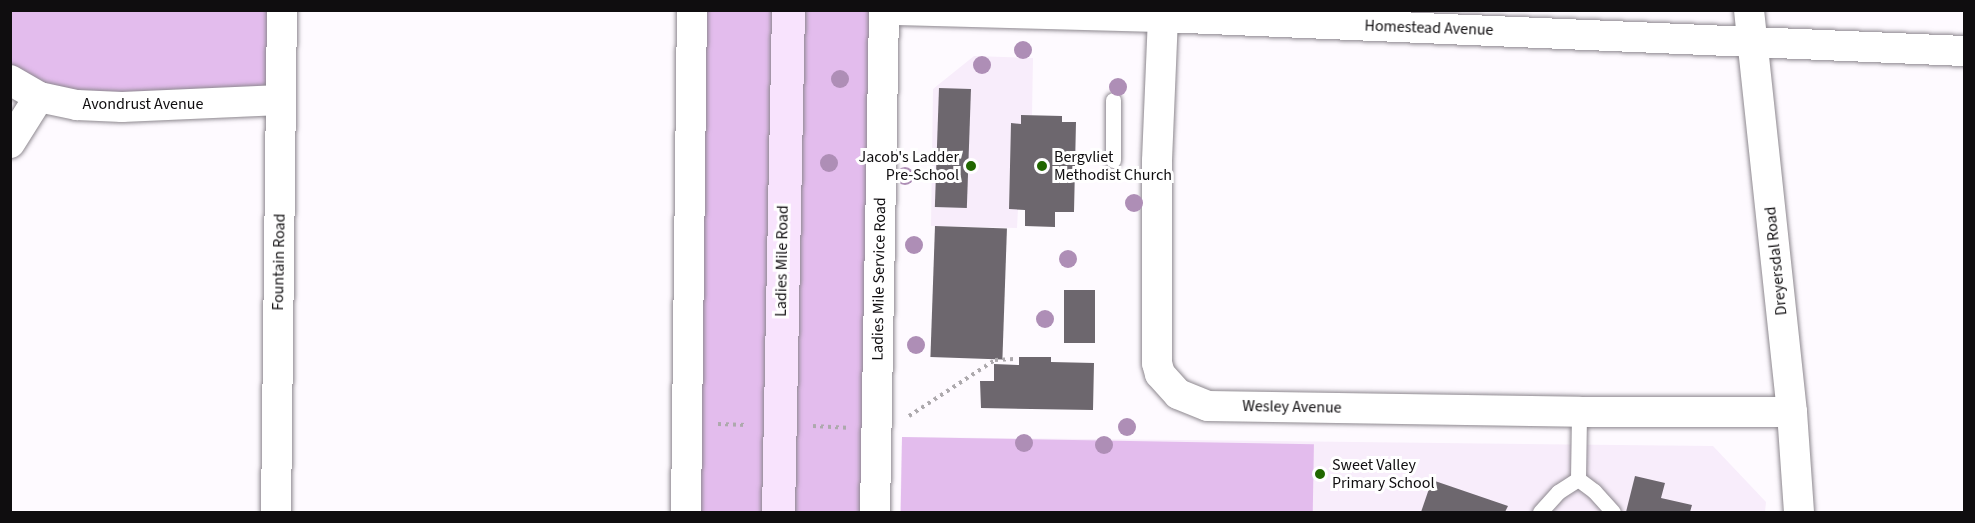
<!DOCTYPE html>
<html>
<head>
<meta charset="utf-8">
<style>
	body { margin:0 }
	#map { position:relative; width:1975px; height:523px; overflow:hidden; background:#fefaff; font-family:"Source Sans 3",sans-serif }
	div>[style] { position:absolute }
	[style*='--x'] { left:calc(var(--x)*1px); top:calc(var(--y)*1px); width:calc(var(--w)*1px); rotate:calc(var(--a)*1deg) }
	.built>* { inset:0; background:#f8edfb }
	.green>* { inset:0; background:#e3bced; transform-origin:0 0 }
	.building>* { inset:0; background:#6d676e; transform-origin:0 0 }
	.path>* { height:4px; margin-top:-2px; transform-origin:0; background:repeating-linear-gradient(90deg,#ada9ad 0 3px,transparent 0 7.5px) }
	.roads { filter:drop-shadow(0 0 2px #8d888f) drop-shadow(0 0 2px #8d888f) }
	.service>* { height:15px; margin:-7.5px; padding:0 7.5px; transform-origin:7.5px; border-radius:7.5px; background:#fff }
	.minor>* { height:30px; margin:-15px; padding:0 15px; transform-origin:15px; border-radius:15px; background:#fff }
	.secondary>* { height:33px; margin:-16.5px; padding:0 16.5px; transform-origin:16.5px; border-radius:16.5px; background:#f8e3fd }
	.trees>* { width:18px; height:18px; margin:-9px; border-radius:50%; background:#ae8eb6 }
	.dots>* { width:16px; height:16px; translate:-50% -50%; box-sizing:border-box; border:3px solid #fff; border-radius:50% }
	span { translate:-50% -50%; white-space:nowrap; text-align:center; line-height:1.15; -webkit-text-stroke:6px #fff; paint-order:stroke }
	.street-label { font-size:16px; color:#0f0d0f }
	.poi-label { font-size:16px; color:#0f0d0f }
	.right { translate:-100% -50%; text-align:right }
	.left { translate:0 -50%; text-align:left }
	.frame { position:absolute; inset:0; border:12px solid #0f0d0f; pointer-events:none }
</style>
</head>
<body>
<div id="map">
	<div class="built">
		<i style="clip-path:polygon(974px 56px,1033px 58px,1032px 115px,1021px 115px,1021px 124px,1011px 124px,1009px 209px,1018px 209px,1017px 228px,931px 226px,933px 89px)"></i>
		<i style="clip-path:polygon(902px 437px,1713px 446px,1766px 502px,1765px 512px,900px 512px)"></i>
	</div>
	<div class="green">
		<i style="clip-path:polygon(10px 11px,283px 11px,281px 100px,122px 107px,11px 80px)"></i>
		<i style="left:692px;top:11px;width:192px;height:501px"></i>
		<i style="left:902px;top:437px;width:412px;height:75px;rotate:1deg"></i>
	</div>
	<div class="building">
		<i style="left:939px;top:88px;width:32px;height:119px;rotate:2deg"></i>
		<i style="clip-path:polygon(1021px 115px,1062px 116px,1062px 122px,1076px 122px,1074px 212px,1055px 212px,1055px 227px,1025px 226px,1025px 210px,1009px 209px,1011px 123px,1021px 124px)"></i>
		<i style="left:935px;top:226px;width:72px;height:131px;rotate:2deg"></i>
		<i style="left:1064px;top:290px;width:31px;height:53px"></i>
		<i style="clip-path:polygon(1019px 357px,1051px 357px,1051px 362px,1094px 363px,1093px 410px,981px 408px,980px 381px,994px 381px,994px 364px,1019px 365px)"></i>
		<i style="clip-path:polygon(1635px 476px,1665px 483px,1661px 498px,1692px 505px,1690px 512px,1626px 512px)"></i>
		<i style="clip-path:polygon(1432px 480px,1508px 506px,1505px 512px,1421px 512px)"></i>
	</div>
	<div class="path">
		<i style="--x:909;--y:416;--w:103;--a:-33.1"></i>
		<i style="--x:995;--y:360;--w:19;--a:-3"></i>
		<i style="--x:718;--y:424;--w:29;--a:2"></i>
		<i style="--x:813;--y:426;--w:34;--a:3"></i>
	</div>
	<div class="roads">
		<div class="service">
			<i style="--x:1113;--y:100;--w:60;--a:90"></i>
			<i style="--x:1578;--y:479;--w:67;--a:-89.1"></i>
			<i style="--x:1578;--y:479;--w:20;--a:37"></i>
			<i style="--x:1594;--y:491;--w:28;--a:48"></i>
			<i style="--x:1540;--y:512;--w:27;--a:-48"></i>
			<i style="--x:1558;--y:492;--w:24;--a:-33"></i>
		</div>
		<div class="minor">
			<i style="--x:893;--y:10;--w:270;--a:1.5"></i>
			<i style="--x:1163;--y:17;--w:802;--a:2.43"></i>
			<i style="--x:1749;--y:10;--w:404;--a:83.9"></i>
			<i style="--x:1792;--y:412;--w:100;--a:86"></i>
			<i style="--x:1163;--y:17;--w:144;--a:92.4"></i>
			<i style="--x:1157;--y:161;--w:202;--a:90"></i>
			<i style="--x:1157;--y:363;--w:11;--a:75"></i>
			<i style="--x:1160;--y:374;--w:27;--a:48"></i>
			<i style="--x:1178;--y:394;--w:32;--a:22"></i>
			<i style="--x:1208;--y:406;--w:371;--a:0.9"></i>
			<i style="--x:1579;--y:412;--w:213;--a:0"></i>
			<i style="--x:10;--y:80;--w:34;--a:30"></i>
			<i style="--x:39;--y:97;--w:39;--a:12"></i>
			<i style="--x:77;--y:105;--w:45;--a:2.5"></i>
			<i style="--x:122;--y:107;--w:159;--a:-2.5"></i>
			<i style="--x:10;--y:143;--w:54;--a:-57.8"></i>
			<i style="--x:276;--y:512;--w:502;--a:-89.32"></i>
			<i style="--x:686;--y:512;--w:502;--a:-89.32"></i>
			<i style="--x:875;--y:512;--w:502;--a:-88.97"></i>
		</div>
		<div class="secondary">
			<i style="--x:778;--y:512;--w:502;--a:-88.86"></i>
		</div>
	</div>
	<div class="trees">
		<i style="left:1023px;top:50px"></i>
		<i style="left:982px;top:65px"></i>
		<i style="left:840px;top:79px"></i>
		<i style="left:1118px;top:87px"></i>
		<i style="left:829px;top:163px"></i>
		<i style="left:905px;top:176px"></i>
		<i style="left:1134px;top:203px"></i>
		<i style="left:914px;top:245px"></i>
		<i style="left:1068px;top:259px"></i>
		<i style="left:1045px;top:319px"></i>
		<i style="left:916px;top:345px"></i>
		<i style="left:1127px;top:427px"></i>
		<i style="left:1024px;top:443px"></i>
		<i style="left:1104px;top:445px"></i>
	</div>
	<div class="dots">
		<i style="left:971px;top:166px;background:#216700"></i>
		<i style="left:1042px;top:166px;background:#216700"></i>
		<i style="left:1320px;top:474px;background:#216700"></i>
	</div>
	<div class="street-label">
		<span style="left:1429px;top:28px;rotate:2deg">Homestead Avenue</span>
		<span style="left:143px;top:104px">Avondrust Avenue</span>
		<span style="left:782px;top:261px;rotate:-89deg">Ladies Mile Road</span>
		<span style="left:1776px;top:261px;rotate:-96deg">Dreyersdal Road</span>
		<span style="left:279px;top:262px;rotate:-89deg">Fountain Road</span>
		<span style="left:879px;top:279px;rotate:-89deg">Ladies Mile Service Road</span>
		<span style="left:1292px;top:407px;rotate:1deg">Wesley Avenue</span>
	</div>
	<div class="poi-label">
		<span class="right" style="left:959px;top:166px">Jacob's Ladder<br>Pre-School</span>
		<span class="left" style="left:1054px;top:166px">Bergvliet<br>Methodist Church</span>
		<span class="left" style="left:1332px;top:474px">Sweet Valley<br>Primary School</span>
	</div>
	<div class="frame"></div>
</div>
</body>
</html>
